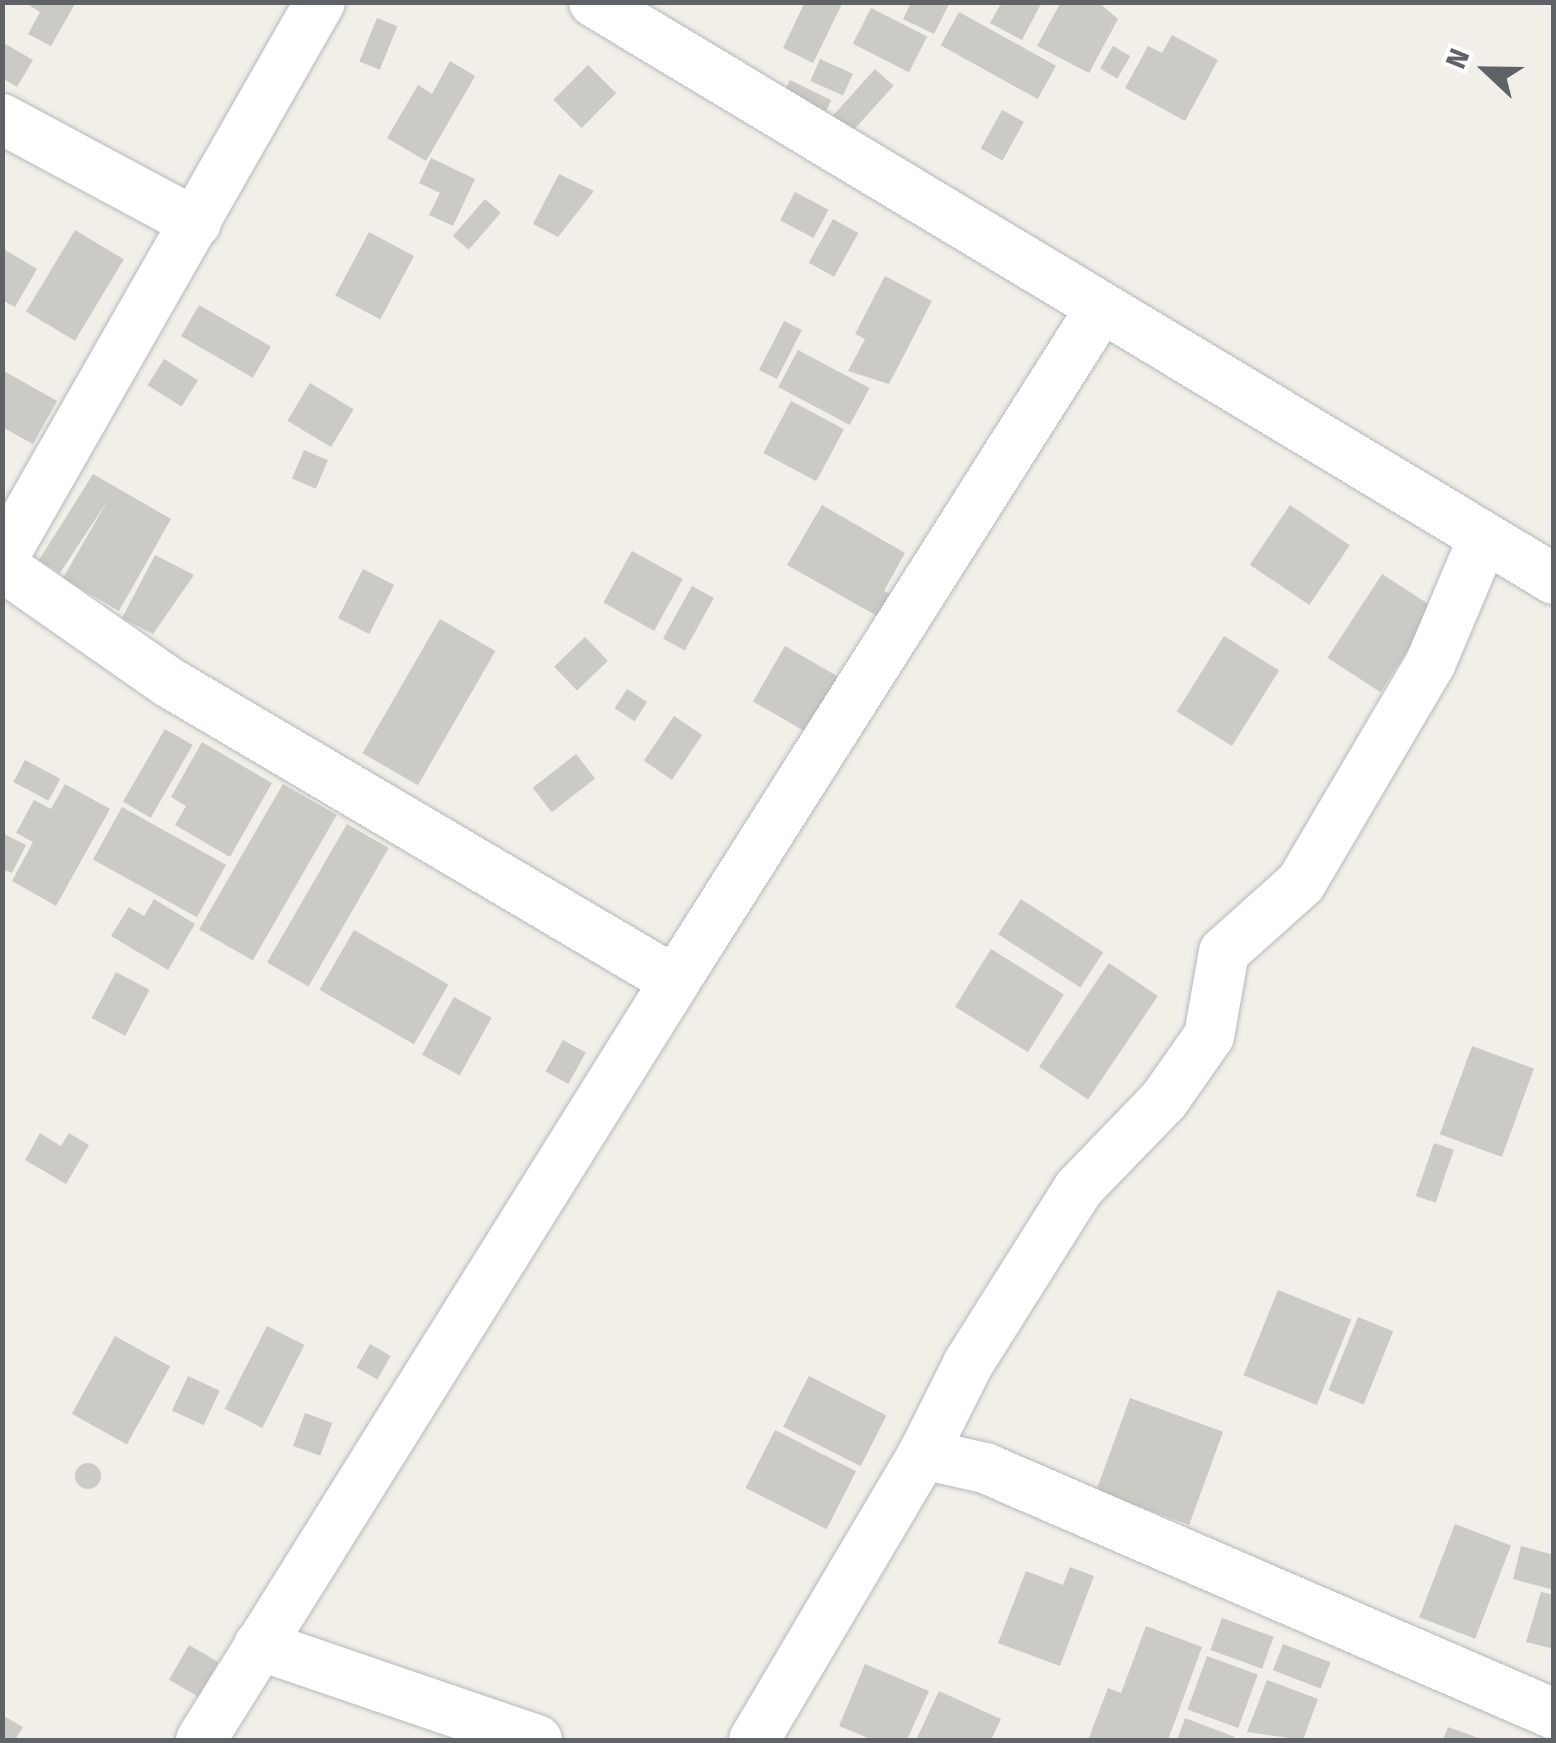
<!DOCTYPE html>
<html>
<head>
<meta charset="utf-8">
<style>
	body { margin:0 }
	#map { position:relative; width:1556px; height:1743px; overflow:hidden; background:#f1efe8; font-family:"Fira Sans",sans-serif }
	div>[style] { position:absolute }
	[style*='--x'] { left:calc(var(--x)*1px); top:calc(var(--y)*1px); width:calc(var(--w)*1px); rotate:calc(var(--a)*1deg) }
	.building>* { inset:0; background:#cccac5; transform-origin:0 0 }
	.round { border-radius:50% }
	.roads { filter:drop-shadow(0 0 2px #b5b8bc) drop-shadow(0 0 2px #b5b8bc) }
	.street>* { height:50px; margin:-25px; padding:0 25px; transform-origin:25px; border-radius:25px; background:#fff }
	span { translate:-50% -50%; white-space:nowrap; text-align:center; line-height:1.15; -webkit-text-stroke:8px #fff; paint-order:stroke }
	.frame { position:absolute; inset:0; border:5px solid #5f6368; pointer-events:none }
	.north { position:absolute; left:1436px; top:20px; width:100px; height:100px; -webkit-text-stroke:8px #fff; paint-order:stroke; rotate:292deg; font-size:28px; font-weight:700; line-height:40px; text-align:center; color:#5f6368 }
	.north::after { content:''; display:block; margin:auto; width:35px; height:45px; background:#5f6368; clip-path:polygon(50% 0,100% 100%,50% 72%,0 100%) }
</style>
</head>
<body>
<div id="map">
	<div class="building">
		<i style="clip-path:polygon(24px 2px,76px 2px,51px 46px,28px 34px,40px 12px)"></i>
		<i style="clip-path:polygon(805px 2px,843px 2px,813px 63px,783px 48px)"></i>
		<i style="clip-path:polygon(911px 2px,950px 2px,934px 34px,903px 19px)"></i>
		<i style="clip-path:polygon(1002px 2px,1042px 2px,1022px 40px,990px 23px)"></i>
		<i style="clip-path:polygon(1061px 2px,1098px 2px,1118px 19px,1089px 73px,1037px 46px)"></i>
		<i style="left:871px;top:8px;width:63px;height:40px;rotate:27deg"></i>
		<i style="left:959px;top:12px;width:111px;height:38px;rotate:29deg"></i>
		<i style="left:377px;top:18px;width:22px;height:47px;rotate:22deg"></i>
		<i style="clip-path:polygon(1172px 35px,1218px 60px,1185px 121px,1125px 88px,1148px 46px,1162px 53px)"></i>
		<i style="clip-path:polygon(2px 42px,33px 60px,17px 87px,2px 78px)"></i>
		<i style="left:1113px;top:46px;width:20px;height:26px;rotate:30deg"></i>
		<i style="left:820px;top:59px;width:36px;height:24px;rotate:24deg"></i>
		<i style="clip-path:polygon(450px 61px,475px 76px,426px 161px,387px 138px,418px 85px,432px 94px)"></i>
		<i style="left:588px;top:65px;width:40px;height:49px;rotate:45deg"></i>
		<i style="left:875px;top:69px;width:25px;height:71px;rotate:42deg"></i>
		<i style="left:790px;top:80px;width:46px;height:25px;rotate:26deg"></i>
		<i style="left:1002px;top:110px;width:25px;height:44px;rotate:29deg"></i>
		<i style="clip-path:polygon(431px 158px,475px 179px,453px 226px,429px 215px,440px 193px,419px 183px)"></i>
		<i style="clip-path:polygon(559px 174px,594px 191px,558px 237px,533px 224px)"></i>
		<i style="left:795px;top:192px;width:38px;height:32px;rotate:28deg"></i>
		<i style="left:485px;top:199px;width:21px;height:49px;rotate:41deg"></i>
		<i style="left:833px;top:219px;width:29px;height:50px;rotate:29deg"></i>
		<i style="left:75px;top:230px;width:57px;height:95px;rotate:31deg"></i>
		<i style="left:369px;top:232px;width:51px;height:72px;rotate:28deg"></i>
		<i style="clip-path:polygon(2px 248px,37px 269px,15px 307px,2px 300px)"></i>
		<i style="clip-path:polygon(885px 276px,932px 301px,889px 384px,848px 371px,865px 339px,855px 334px)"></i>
		<i style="left:199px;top:305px;width:83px;height:36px;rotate:30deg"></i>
		<i style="left:784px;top:321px;width:20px;height:55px;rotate:27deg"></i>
		<i style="left:798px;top:350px;width:81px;height:42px;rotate:28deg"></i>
		<i style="left:164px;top:359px;width:40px;height:31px;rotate:32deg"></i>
		<i style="clip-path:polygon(2px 370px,57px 401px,33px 444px,2px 427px)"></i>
		<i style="left:310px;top:383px;width:51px;height:44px;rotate:31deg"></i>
		<i style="left:791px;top:401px;width:60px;height:59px;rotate:28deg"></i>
		<i style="left:304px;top:450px;width:26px;height:31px;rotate:23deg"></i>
		<i style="clip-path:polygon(93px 474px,171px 519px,119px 611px,63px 578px,108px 500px,60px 573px,39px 560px)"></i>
		<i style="clip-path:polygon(822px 505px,905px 553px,884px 591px,897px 597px,884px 620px,787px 565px)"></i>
		<i style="left:1290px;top:505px;width:72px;height:72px;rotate:34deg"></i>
		<i style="left:632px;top:551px;width:58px;height:59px;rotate:29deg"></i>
		<i style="clip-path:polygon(155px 555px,194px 575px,153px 634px,122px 618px)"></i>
		<i style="left:363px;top:569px;width:35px;height:55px;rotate:27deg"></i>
		<i style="left:1382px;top:574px;width:63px;height:100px;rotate:33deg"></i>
		<i style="left:692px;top:586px;width:25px;height:60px;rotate:29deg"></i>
		<i style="left:440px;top:619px;width:64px;height:155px;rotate:30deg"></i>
		<i style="left:1224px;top:636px;width:65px;height:89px;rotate:32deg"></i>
		<i style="left:585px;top:637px;width:33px;height:43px;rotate:46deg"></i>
		<i style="left:785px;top:646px;width:61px;height:64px;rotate:30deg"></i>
		<i style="left:627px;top:689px;width:24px;height:23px;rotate:33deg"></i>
		<i style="left:674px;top:716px;width:34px;height:54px;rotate:34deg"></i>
		<i style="left:165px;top:729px;width:32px;height:84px;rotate:30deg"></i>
		<i style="clip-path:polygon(202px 742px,272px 783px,230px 857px,175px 825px,186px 806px,171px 797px)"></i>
		<i style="left:576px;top:754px;width:31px;height:55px;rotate:52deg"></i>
		<i style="left:25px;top:760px;width:40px;height:25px;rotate:28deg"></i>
		<i style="clip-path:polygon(65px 784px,110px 809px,56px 906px,12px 881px,33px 842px,16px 833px,34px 800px,51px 809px)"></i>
		<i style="left:283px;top:784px;width:62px;height:168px;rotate:30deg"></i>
		<i style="left:122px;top:807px;width:119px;height:60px;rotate:29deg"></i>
		<i style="left:347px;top:824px;width:48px;height:160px;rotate:30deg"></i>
		<i style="clip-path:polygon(2px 833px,26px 845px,12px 873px,2px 869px)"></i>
		<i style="clip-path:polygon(154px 899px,195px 924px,168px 970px,111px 936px,129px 907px,144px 916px)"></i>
		<i style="left:1021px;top:899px;width:98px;height:42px;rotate:33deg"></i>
		<i style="left:354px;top:930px;width:109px;height:69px;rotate:30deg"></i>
		<i style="left:991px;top:949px;width:86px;height:68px;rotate:32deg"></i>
		<i style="left:1109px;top:963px;width:59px;height:125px;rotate:34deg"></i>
		<i style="left:116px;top:972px;width:38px;height:52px;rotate:28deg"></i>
		<i style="left:454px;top:997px;width:43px;height:66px;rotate:29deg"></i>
		<i style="left:563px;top:1040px;width:26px;height:36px;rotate:29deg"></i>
		<i style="left:1472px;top:1046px;width:66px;height:94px;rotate:20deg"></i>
		<i style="clip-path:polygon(40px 1133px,61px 1146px,69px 1133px,89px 1145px,66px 1184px,25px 1160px)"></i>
		<i style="left:1434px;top:1143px;width:21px;height:56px;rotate:19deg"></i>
		<i style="left:1278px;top:1290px;width:79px;height:92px;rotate:22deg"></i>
		<i style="left:1358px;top:1317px;width:38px;height:79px;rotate:22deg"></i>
		<i style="left:267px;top:1326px;width:42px;height:93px;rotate:27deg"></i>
		<i style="left:115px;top:1336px;width:63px;height:89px;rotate:29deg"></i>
		<i style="left:370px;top:1344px;width:24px;height:27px;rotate:30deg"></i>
		<i style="left:188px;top:1376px;width:35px;height:38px;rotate:25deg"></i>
		<i style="left:809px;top:1376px;width:87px;height:57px;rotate:27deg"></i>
		<i style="left:1130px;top:1398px;width:99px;height:99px;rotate:20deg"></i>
		<i style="left:305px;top:1413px;width:29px;height:35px;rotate:20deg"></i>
		<i style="left:775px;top:1430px;width:91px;height:65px;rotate:27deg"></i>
		<i class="round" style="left:75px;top:1463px;width:26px;height:26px"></i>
		<i style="left:1455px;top:1524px;width:60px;height:100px;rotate:21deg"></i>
		<i style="clip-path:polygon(1521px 1546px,1554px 1555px,1554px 1590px,1513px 1579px)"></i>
		<i style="clip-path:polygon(1070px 1567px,1094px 1576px,1060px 1666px,998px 1643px,1026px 1571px,1063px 1585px)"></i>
		<i style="clip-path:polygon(1541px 1592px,1554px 1595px,1554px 1649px,1526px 1642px)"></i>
		<i style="left:1222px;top:1618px;width:55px;height:34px;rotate:20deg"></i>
		<i style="clip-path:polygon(1146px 1626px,1202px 1647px,1168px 1740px,1088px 1740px,1108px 1688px,1121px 1693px)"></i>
		<i style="left:1283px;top:1644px;width:51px;height:28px;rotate:21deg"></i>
		<i style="left:189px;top:1645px;width:34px;height:40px;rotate:30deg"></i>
		<i style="left:1207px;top:1656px;width:54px;height:57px;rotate:20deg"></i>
		<i style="clip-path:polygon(865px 1664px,929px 1691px,907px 1740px,873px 1740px,839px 1726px)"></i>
		<i style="clip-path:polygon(1267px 1680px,1318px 1699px,1303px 1740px,1247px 1732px)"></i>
		<i style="clip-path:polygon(939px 1691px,1001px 1719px,991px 1740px,916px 1740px)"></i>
		<i style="clip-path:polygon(2px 1715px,23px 1727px,15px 1740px,2px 1740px)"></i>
		<i style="clip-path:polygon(1185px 1718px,1235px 1737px,1234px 1740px,1177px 1740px)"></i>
		<i style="clip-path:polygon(1448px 1727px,1484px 1740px,1443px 1740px)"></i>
	</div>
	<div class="roads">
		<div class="street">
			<i style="--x:594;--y:2;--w:1120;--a:31.01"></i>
			<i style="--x:2;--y:119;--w:220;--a:28.2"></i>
			<i style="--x:2;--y:559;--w:641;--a:-60.28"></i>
			<i style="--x:2;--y:566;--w:205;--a:34.9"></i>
			<i style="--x:170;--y:683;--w:586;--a:30.54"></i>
			<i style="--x:675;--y:981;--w:796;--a:-57.67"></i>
			<i style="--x:923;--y:1454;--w:101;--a:-63.4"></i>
			<i style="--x:968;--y:1364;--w:207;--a:-57.8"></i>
			<i style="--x:1078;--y:1189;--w:124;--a:-46"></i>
			<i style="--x:1164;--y:1100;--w:78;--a:-54.9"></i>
			<i style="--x:1209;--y:1036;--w:85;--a:-79.9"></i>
			<i style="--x:1224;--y:952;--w:103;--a:-41.9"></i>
			<i style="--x:1301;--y:883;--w:256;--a:-59.5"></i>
			<i style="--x:1431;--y:662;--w:131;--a:-67.1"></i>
			<i style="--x:259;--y:1645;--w:294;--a:18.9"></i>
			<i style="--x:201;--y:1740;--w:895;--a:-58.01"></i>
			<i style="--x:754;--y:1740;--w:332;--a:-59.4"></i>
			<i style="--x:923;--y:1454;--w:64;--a:12.7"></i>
			<i style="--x:985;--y:1468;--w:620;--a:23.38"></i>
		</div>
	</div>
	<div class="frame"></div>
	<div class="north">N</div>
</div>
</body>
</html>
